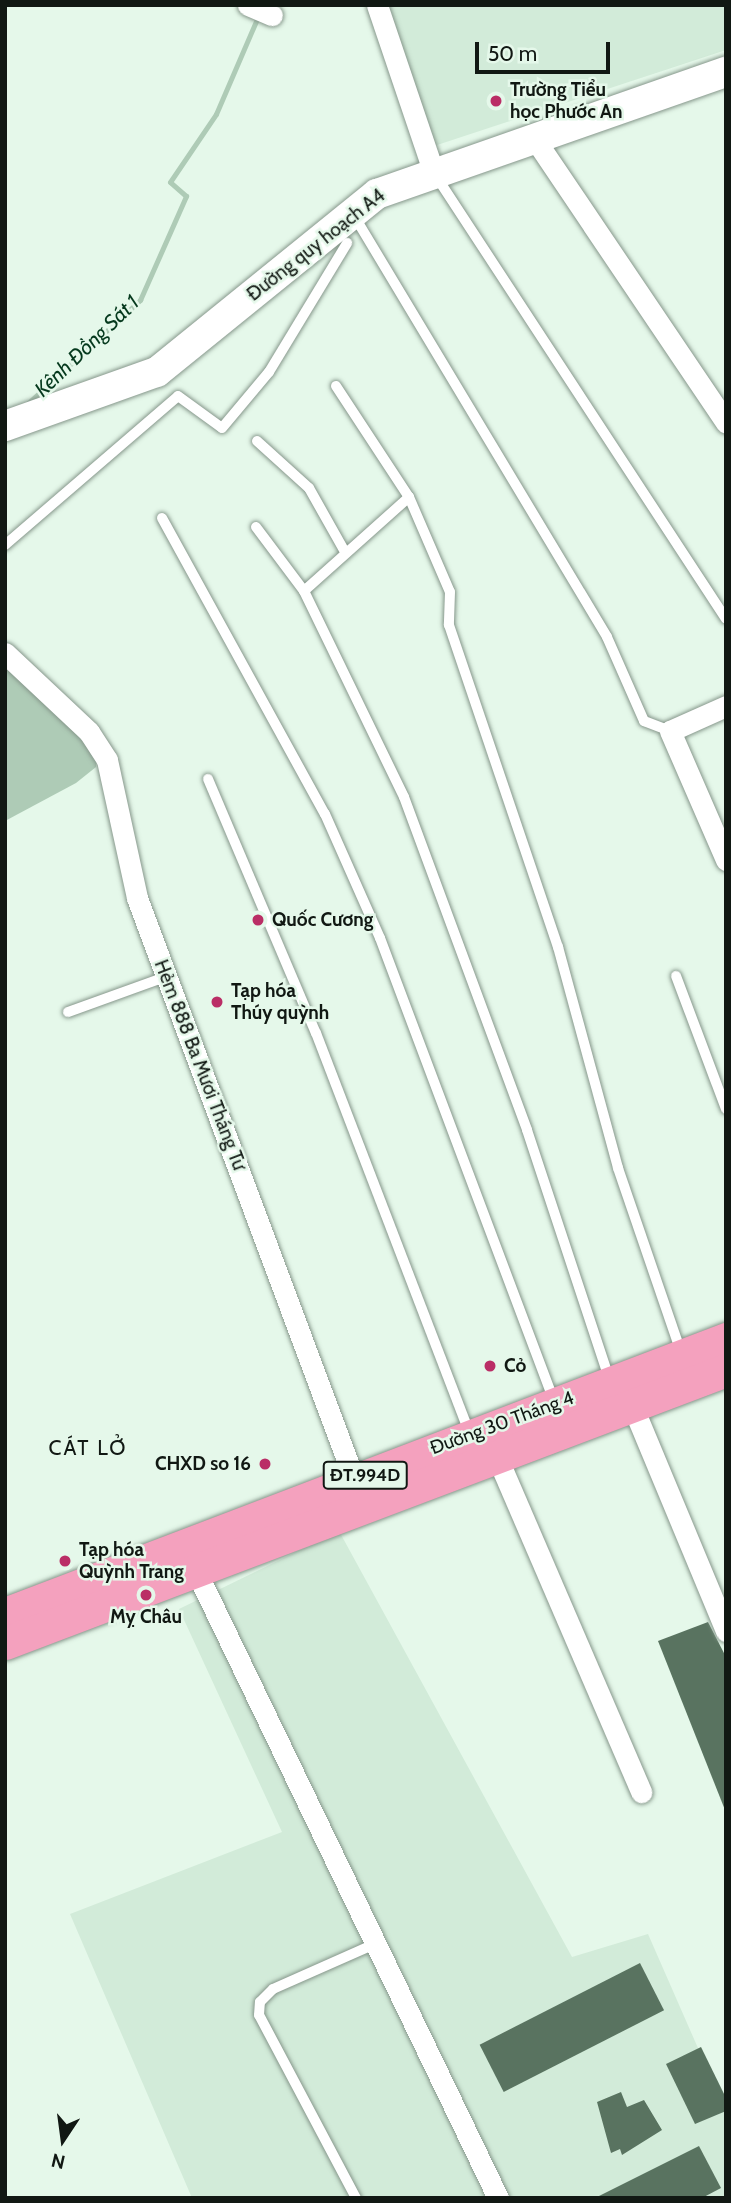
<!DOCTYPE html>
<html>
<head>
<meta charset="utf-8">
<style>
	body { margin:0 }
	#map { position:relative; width:731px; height:2203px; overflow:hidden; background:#e5f8ea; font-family:Cabin,sans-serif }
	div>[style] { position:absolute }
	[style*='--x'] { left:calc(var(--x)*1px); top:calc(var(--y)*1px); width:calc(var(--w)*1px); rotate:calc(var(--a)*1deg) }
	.built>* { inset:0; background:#d2ebd9 }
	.water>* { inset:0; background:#aecbb6 }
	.stream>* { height:5px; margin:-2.5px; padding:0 2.5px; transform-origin:2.5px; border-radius:2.5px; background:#aecbb6 }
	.building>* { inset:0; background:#597360; transform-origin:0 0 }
	.roads { filter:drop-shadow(0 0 2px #86978b) drop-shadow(0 0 2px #86978b) }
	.lane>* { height:10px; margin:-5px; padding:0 5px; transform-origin:5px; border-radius:5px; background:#fff }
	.street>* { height:21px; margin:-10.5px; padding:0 10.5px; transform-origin:10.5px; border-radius:10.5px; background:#fff }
	.secondary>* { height:30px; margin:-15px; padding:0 15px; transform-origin:15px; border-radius:15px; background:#fff }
	.primary>* { height:33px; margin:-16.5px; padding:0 16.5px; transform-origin:16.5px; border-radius:16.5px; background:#f4a1be }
	.dots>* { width:19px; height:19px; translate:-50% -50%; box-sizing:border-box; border:4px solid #e5f8ea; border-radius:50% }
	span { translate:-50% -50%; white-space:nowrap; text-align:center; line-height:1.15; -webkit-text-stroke:5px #e5f8ea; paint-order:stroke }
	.shield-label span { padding:2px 5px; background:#e5f8ea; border:2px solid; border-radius:5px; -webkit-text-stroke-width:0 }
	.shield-label { font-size:18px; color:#111813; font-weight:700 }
	.poi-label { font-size:19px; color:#111813; font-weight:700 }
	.left { translate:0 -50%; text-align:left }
	.right { translate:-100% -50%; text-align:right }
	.street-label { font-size:19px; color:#111813 }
	.water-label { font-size:21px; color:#05391d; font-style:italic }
	.neighbourhood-label { font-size:21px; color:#111813; letter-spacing:2px }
	.frame { position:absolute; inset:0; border:7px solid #111813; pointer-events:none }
	.north { position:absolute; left:28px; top:2105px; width:70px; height:70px; -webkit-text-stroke:5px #e5f8ea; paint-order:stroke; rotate:193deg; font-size:19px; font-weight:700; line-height:28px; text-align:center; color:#111813 }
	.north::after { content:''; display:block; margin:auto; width:24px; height:32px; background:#111813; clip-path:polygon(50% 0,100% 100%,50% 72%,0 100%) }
	.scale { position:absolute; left:475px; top:42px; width:135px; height:32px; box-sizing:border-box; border:4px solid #111813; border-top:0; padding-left:9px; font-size:21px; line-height:24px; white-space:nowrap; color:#111813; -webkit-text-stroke:5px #e5f8ea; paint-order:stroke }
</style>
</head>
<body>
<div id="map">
	<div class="built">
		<i style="clip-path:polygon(386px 5px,726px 5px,726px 50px,431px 147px)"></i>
		<i style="clip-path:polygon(339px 1531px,572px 1957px,648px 1934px,726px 2112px,726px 2198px,192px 2198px,70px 1914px,282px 1832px,179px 1609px)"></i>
	</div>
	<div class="water">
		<i style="clip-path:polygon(5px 668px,65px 720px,96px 758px,96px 767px,76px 783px,5px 821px)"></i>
	</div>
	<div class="stream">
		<i style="--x:27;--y:404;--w:154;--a:-42.6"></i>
		<i style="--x:140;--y:300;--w:114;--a:-66.1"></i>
		<i style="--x:186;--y:196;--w:21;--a:-139"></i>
		<i style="--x:170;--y:182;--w:82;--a:-55.9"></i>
		<i style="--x:216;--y:114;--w:109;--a:-66.7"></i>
	</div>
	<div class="building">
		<i style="clip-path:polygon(708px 1622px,726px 1657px,725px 1810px,658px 1641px)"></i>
		<i style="left:640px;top:1963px;width:53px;height:180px;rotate:63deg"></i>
		<i style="clip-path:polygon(701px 2047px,726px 2098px,726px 2111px,695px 2124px,666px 2064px)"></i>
		<i style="clip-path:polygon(621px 2092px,627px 2107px,644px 2100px,662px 2130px,622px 2155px,620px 2149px,611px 2153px,597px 2102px)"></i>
		<i style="clip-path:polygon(699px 2146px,721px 2188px,702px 2198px,595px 2198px)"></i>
	</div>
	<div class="roads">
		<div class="lane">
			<i style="--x:436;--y:176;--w:529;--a:56.79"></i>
			<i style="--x:353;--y:214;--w:493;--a:59"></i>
			<i style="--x:607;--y:637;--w:92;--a:66.2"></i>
			<i style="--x:644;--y:721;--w:28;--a:21"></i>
			<i style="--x:336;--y:386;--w:133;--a:56.7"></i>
			<i style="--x:409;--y:497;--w:103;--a:66.7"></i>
			<i style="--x:450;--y:592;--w:33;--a:92"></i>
			<i style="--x:449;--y:625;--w:340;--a:71.3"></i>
			<i style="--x:558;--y:947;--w:229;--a:74.8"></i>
			<i style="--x:618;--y:1168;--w:194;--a:71.1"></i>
			<i style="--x:257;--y:441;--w:70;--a:42.1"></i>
			<i style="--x:309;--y:488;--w:71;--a:60.6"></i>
			<i style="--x:162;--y:518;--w:338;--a:61.2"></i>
			<i style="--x:325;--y:814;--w:136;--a:66.1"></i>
			<i style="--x:380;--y:938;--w:496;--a:69.4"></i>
			<i style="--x:256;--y:527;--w:80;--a:53.1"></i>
			<i style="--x:304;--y:591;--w:229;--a:64.1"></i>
			<i style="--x:404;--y:797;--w:355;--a:69.7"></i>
			<i style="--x:527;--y:1130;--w:264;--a:71.7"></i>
			<i style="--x:5;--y:545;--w:228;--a:-40.7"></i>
			<i style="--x:178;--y:396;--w:54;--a:36"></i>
			<i style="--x:222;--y:428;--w:73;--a:-50"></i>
			<i style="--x:269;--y:372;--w:151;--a:-58.8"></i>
			<i style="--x:304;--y:591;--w:141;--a:-41.8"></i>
			<i style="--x:208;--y:779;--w:276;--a:67"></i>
			<i style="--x:316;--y:1033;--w:430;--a:69"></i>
			<i style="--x:676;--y:976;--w:142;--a:69.4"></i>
			<i style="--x:68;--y:1012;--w:103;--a:-19.8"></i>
			<i style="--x:356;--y:2198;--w:207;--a:-117.9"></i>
			<i style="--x:259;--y:2015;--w:13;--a:-86"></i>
			<i style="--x:260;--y:2002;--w:18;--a:-45"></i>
			<i style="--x:273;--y:1989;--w:114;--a:-23.9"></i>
		</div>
		<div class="street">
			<i style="--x:248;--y:5;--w:26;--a:23"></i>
			<i style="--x:377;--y:5;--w:174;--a:71.3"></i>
			<i style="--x:532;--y:135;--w:347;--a:56"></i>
			<i style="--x:5;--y:653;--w:115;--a:43.2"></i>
			<i style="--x:89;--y:732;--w:33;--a:57"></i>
			<i style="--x:107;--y:760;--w:141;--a:77.7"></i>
			<i style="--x:137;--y:898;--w:634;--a:69.51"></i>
			<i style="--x:726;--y:706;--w:61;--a:155.9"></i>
			<i style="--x:670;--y:731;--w:141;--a:66.5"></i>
			<i style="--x:632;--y:1405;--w:245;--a:67.4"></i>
			<i style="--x:497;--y:1457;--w:365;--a:66.7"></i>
			<i style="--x:196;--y:1571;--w:696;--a:64.28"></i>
		</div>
		<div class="secondary">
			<i style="--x:5;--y:426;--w:161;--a:-19.6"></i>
			<i style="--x:157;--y:372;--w:283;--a:-39"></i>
			<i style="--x:377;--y:194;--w:370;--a:-19.3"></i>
		</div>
		<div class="primary">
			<i style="--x:5;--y:1614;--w:772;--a:-20.88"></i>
			<i style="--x:5;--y:1643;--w:771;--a:-20.74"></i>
		</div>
	</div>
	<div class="dots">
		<i style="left:496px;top:101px;background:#ba2e66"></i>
		<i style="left:258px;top:920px;background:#ba2e66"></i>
		<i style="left:217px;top:1002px;background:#ba2e66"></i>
		<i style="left:490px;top:1366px;background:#ba2e66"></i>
		<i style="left:265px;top:1464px;background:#ba2e66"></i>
		<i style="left:65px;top:1561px;background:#ba2e66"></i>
		<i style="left:146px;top:1595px;background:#ba2e66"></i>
	</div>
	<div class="shield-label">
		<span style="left:365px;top:1475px">ĐT.994D</span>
	</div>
	<div class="poi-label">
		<span class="left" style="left:510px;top:101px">Trường Tiểu<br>học Phước An</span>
		<span class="left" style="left:272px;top:920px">Quốc Cương</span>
		<span class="left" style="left:231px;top:1002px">Tạp hóa<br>Thúy quỳnh</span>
		<span class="left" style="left:504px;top:1366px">Cỏ</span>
		<span class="right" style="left:251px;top:1464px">CHXD so 16</span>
		<span class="left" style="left:79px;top:1561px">Tạp hóa<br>Quỳnh Trang</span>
		<span style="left:146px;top:1617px">Mỵ Châu</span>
	</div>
	<div class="street-label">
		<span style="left:316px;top:245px;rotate:-38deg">Đường quy hoạch A4</span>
		<span style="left:200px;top:1065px;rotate:69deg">Hẻm 888 Ba Mươi Tháng Tư</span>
		<span style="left:502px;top:1423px;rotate:-20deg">Đường 30 Tháng 4</span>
	</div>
	<div class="water-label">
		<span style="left:87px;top:346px;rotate:-44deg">Kênh Đồng Sát 1</span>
	</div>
	<div class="neighbourhood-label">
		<span style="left:88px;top:1448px">CÁT LỞ</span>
	</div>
	<div class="frame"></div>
	<div class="north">N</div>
	<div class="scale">50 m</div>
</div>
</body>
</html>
